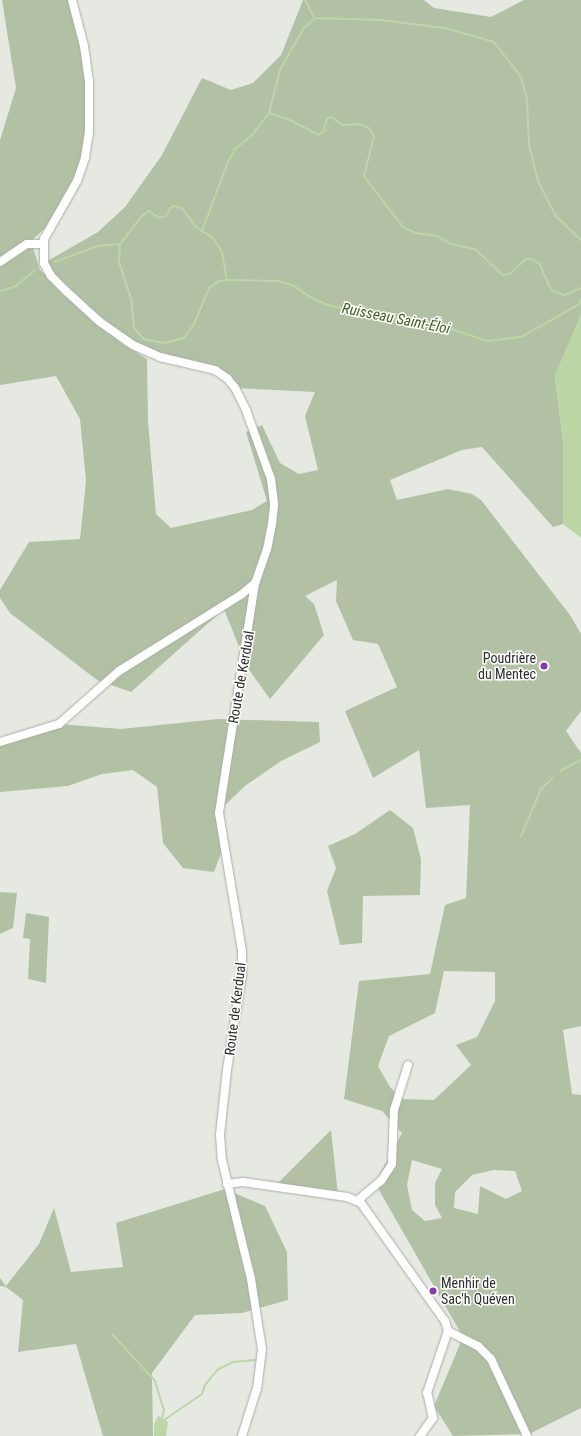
<!DOCTYPE html>
<html>
<head>
<meta charset="utf-8">
<style>
	body { margin:0 }
	#map { position:relative; width:581px; height:1436px; overflow:hidden; background:#e5e9e2; font-family:"Roboto Condensed",sans-serif }
	div>[style] { position:absolute }
	[style*='--x'] { left:calc(var(--x)*1px); top:calc(var(--y)*1px); width:calc(var(--w)*1px); rotate:calc(var(--a)*1deg) }
	.green>* { inset:0; background:#b2c1a4 }
	.water>* { inset:0; background:#bcd6a5 }
	.stream>* { height:2px; margin:-1px; padding:0 1px; transform-origin:1px; border-radius:1px; background:#bcd6a5 }
	.roads { filter:drop-shadow(0 0 1px #aaaea7) drop-shadow(0 0 1px #aaaea7) }
	.minor>* { height:8px; margin:-4px; padding:0 4px; transform-origin:4px; border-radius:4px; background:#fff }
	.dots>* { width:11px; height:11px; translate:-50% -50%; box-sizing:border-box; border:2px solid #fff; border-radius:50% }
	span { translate:-50% -50%; white-space:nowrap; text-align:center; line-height:1.15; -webkit-text-stroke:3px #fff; paint-order:stroke }
	.poi-label { font-size:14px; color:#2c2e2b }
	.right { translate:-100% -50%; text-align:right }
	.left { translate:0 -50%; text-align:left }
	.street-label { font-size:14px; color:#2c2e2b }
	.water-label { font-size:15px; color:#3f5e1b; font-style:italic }
</style>
</head>
<body>
<div id="map">
	<div class="green">
		<i style="clip-path:polygon(evenodd,2px 0,72px 0,89px 80px,85px 158px,57px 217px,31px 241px,40px 270px,121px 343px,147px 359px,148px 422px,156px 514px,171px 528px,252px 510px,267px 501px,246px 432px,262px 425px,280px 463px,299px 474px,318px 470px,305px 416px,315px 392px,235px 388px,227px 378px,160px 357px,100px 322px,44px 263px,98px 232px,125px 207px,162px 155px,202px 78px,231px 90px,253px 83px,281px 55px,303px 0,424px 0,434px 8px,491px 17px,524px 0,581px 0,581px 315px,555px 376px,563px 441px,563px 524px,553px 527px,482px 447px,462px 450px,390px 480px,397px 500px,448px 489px,472px 494px,481px 500px,570px 615px,581px 634px,581px 711px,566px 731px,581px 753px,581px 1026px,563px 1030px,572px 1094px,581px 1095px,581px 1408px,529px 1434px,453px 1436px,434px 1406px,463px 1337px,375px 1183px,402px 1133px,382px 1111px,344px 1099px,359px 981px,430px 974px,445px 905px,466px 898px,470px 805px,426px 808px,419px 750px,373px 778px,345px 711px,397px 687px,378px 644px,353px 640px,336px 601px,337px 580px,305px 596px,314px 604px,324px 635px,270px 699px,247px 667px,224px 609px,131px 692px,97px 680px,10px 613px,0 598px,0 590px,29px 542px,80px 539px,86px 481px,80px 419px,56px 376px,0 385px,0 140px,16px 88px,2px 0,444px 971px,495px 972px,495px 1001px,477px 1037px,456px 1045px,471px 1065px,434px 1100px,402px 1099px,390px 1087px,378px 1066px,389px 1036px,435px 1013px,444px 971px,2px 0,412px 1160px,442px 1169px,435px 1183px,435px 1205px,442px 1218px,425px 1221px,412px 1210px,407px 1185px,412px 1160px,2px 0,494px 1170px,515px 1171px,522px 1191px,506px 1199px,480px 1186px,478px 1214px,454px 1208px,455px 1192px,472px 1175px,494px 1170px)"></i>
		<i style="clip-path:polygon(218px 719px,319px 722px,320px 742px,281px 761px,245px 786px,224px 806px,221px 853px,214px 872px,183px 868px,163px 843px,157px 787px,133px 770px,102px 774px,68px 786px,0 792px,0 742px,59px 724px,121px 729px)"></i>
		<i style="clip-path:polygon(390px 810px,413px 828px,421px 859px,420px 895px,363px 896px,362px 943px,340px 945px,327px 891px,336px 868px,328px 846px,355px 834px)"></i>
		<i style="clip-path:polygon(0 892px,17px 893px,13px 928px,0 934px)"></i>
		<i style="clip-path:polygon(26px 913px,49px 917px,46px 983px,28px 979px,30px 939px,23px 938px)"></i>
		<i style="clip-path:polygon(331px 1130px,338px 1195px,277px 1184px)"></i>
		<i style="clip-path:polygon(225px 1189px,265px 1206px,287px 1252px,288px 1300px,242px 1313px,195px 1315px,152px 1373px,153px 1436px,103px 1436px,76px 1344px,18px 1352px,23px 1300px,6px 1287px,0 1286px,0 1278px,6px 1286px,39px 1244px,54px 1208px,71px 1272px,123px 1267px,116px 1223px)"></i>
	</div>
	<div class="water">
		<i style="clip-path:polygon(581px 315px,581px 538px,563px 524px,563px 441px,555px 376px)"></i>
		<i style="clip-path:polygon(158px 1416px,168px 1422px,166px 1436px,154px 1436px,154px 1424px)"></i>
	</div>
	<div class="stream">
		<i style="--x:305;--y:0;--w:20;--a:63"></i>
		<i style="--x:314;--y:18;--w:67;--a:1.7"></i>
		<i style="--x:381;--y:20;--w:64;--a:7.1"></i>
		<i style="--x:445;--y:28;--w:51;--a:15.9"></i>
		<i style="--x:494;--y:42;--w:44;--a:52.4"></i>
		<i style="--x:521;--y:77;--w:24;--a:75"></i>
		<i style="--x:527;--y:100;--w:45;--a:87.5"></i>
		<i style="--x:529;--y:145;--w:37;--a:76"></i>
		<i style="--x:538;--y:181;--w:38;--a:63"></i>
		<i style="--x:555;--y:215;--w:36;--a:44"></i>
		<i style="--x:269;--y:113;--w:24;--a:19"></i>
		<i style="--x:292;--y:121;--w:30;--a:28"></i>
		<i style="--x:318;--y:135;--w:6;--a:-31"></i>
		<i style="--x:323;--y:132;--w:14;--a:-73"></i>
		<i style="--x:327;--y:119;--w:4;--a:-27"></i>
		<i style="--x:331;--y:117;--w:14;--a:34"></i>
		<i style="--x:343;--y:125;--w:16;--a:-4"></i>
		<i style="--x:359;--y:124;--w:11;--a:22"></i>
		<i style="--x:369;--y:128;--w:9;--a:58"></i>
		<i style="--x:374;--y:136;--w:41;--a:104"></i>
		<i style="--x:364;--y:176;--w:64;--a:52.6"></i>
		<i style="--x:403;--y:227;--w:14;--a:25"></i>
		<i style="--x:416;--y:233;--w:21;--a:8"></i>
		<i style="--x:437;--y:236;--w:16;--a:30"></i>
		<i style="--x:451;--y:244;--w:25;--a:12"></i>
		<i style="--x:475;--y:249;--w:38;--a:43"></i>
		<i style="--x:503;--y:275;--w:8;--a:-14"></i>
		<i style="--x:511;--y:273;--w:21;--a:-43"></i>
		<i style="--x:526;--y:259;--w:5;--a:0"></i>
		<i style="--x:531;--y:259;--w:9;--a:27"></i>
		<i style="--x:539;--y:263;--w:30;--a:66"></i>
		<i style="--x:551;--y:290;--w:15;--a:20"></i>
		<i style="--x:565;--y:295;--w:17;--a:-24"></i>
		<i style="--x:202;--y:231;--w:74;--a:-69.4"></i>
		<i style="--x:228;--y:162;--w:15;--a:-62"></i>
		<i style="--x:235;--y:149;--w:22;--a:-39"></i>
		<i style="--x:252;--y:135;--w:28;--a:-52"></i>
		<i style="--x:269;--y:113;--w:44;--a:-75.7"></i>
		<i style="--x:280;--y:70;--w:47;--a:-60.7"></i>
		<i style="--x:303;--y:29;--w:15;--a:-42"></i>
		<i style="--x:120;--y:244;--w:18;--a:93"></i>
		<i style="--x:119;--y:262;--w:38;--a:72"></i>
		<i style="--x:131;--y:298;--w:30;--a:84"></i>
		<i style="--x:134;--y:328;--w:15;--a:48"></i>
		<i style="--x:144;--y:339;--w:21;--a:11"></i>
		<i style="--x:165;--y:343;--w:20;--a:-15"></i>
		<i style="--x:184;--y:338;--w:17;--a:-54"></i>
		<i style="--x:194;--y:324;--w:39;--a:-67"></i>
		<i style="--x:209;--y:288;--w:12;--a:-35"></i>
		<i style="--x:219;--y:281;--w:8;--a:-7"></i>
		<i style="--x:54;--y:262;--w:47;--a:-20"></i>
		<i style="--x:98;--y:246;--w:22;--a:-5"></i>
		<i style="--x:120;--y:244;--w:36;--a:-52"></i>
		<i style="--x:142;--y:216;--w:9;--a:-36"></i>
		<i style="--x:149;--y:211;--w:12;--a:35"></i>
		<i style="--x:159;--y:218;--w:8;--a:-14"></i>
		<i style="--x:167;--y:216;--w:9;--a:-69"></i>
		<i style="--x:170;--y:208;--w:4;--a:-27"></i>
		<i style="--x:174;--y:206;--w:8;--a:14"></i>
		<i style="--x:182;--y:208;--w:24;--a:54"></i>
		<i style="--x:196;--y:227;--w:20;--a:33"></i>
		<i style="--x:213;--y:238;--w:17;--a:57"></i>
		<i style="--x:222;--y:252;--w:28;--a:80"></i>
		<i style="--x:227;--y:280;--w:51;--a:1.1"></i>
		<i style="--x:278;--y:281;--w:17;--a:17"></i>
		<i style="--x:294;--y:286;--w:22;--a:34"></i>
		<i style="--x:312;--y:298;--w:17;--a:24"></i>
		<i style="--x:328;--y:305;--w:43;--a:13.4"></i>
		<i style="--x:370;--y:315;--w:35;--a:5"></i>
		<i style="--x:405;--y:318;--w:36;--a:11"></i>
		<i style="--x:440;--y:325;--w:50;--a:18.8"></i>
		<i style="--x:487;--y:341;--w:34;--a:-7"></i>
		<i style="--x:521;--y:337;--w:65;--a:-29.3"></i>
		<i style="--x:578;--y:305;--w:6;--a:-59"></i>
		<i style="--x:0;--y:291;--w:17;--a:-17"></i>
		<i style="--x:16;--y:286;--w:25;--a:-40"></i>
		<i style="--x:560;--y:771;--w:24;--a:-28"></i>
		<i style="--x:521;--y:836;--w:51;--a:-66.9"></i>
		<i style="--x:541;--y:789;--w:16;--a:-43"></i>
		<i style="--x:112;--y:1334;--w:64;--a:47.5"></i>
		<i style="--x:155;--y:1381;--w:30;--a:73"></i>
		<i style="--x:164;--y:1410;--w:9;--a:103"></i>
		<i style="--x:164;--y:1420;--w:46;--a:-34.4"></i>
		<i style="--x:202;--y:1394;--w:9;--a:-72"></i>
		<i style="--x:205;--y:1385;--w:19;--a:-51"></i>
		<i style="--x:217;--y:1370;--w:18;--a:-27"></i>
		<i style="--x:233;--y:1362;--w:22;--a:-5"></i>
	</div>
	<div class="roads">
		<div class="minor">
			<i style="--x:72;--y:0;--w:48;--a:75.4"></i>
			<i style="--x:84;--y:46;--w:34;--a:82"></i>
			<i style="--x:89;--y:80;--w:52;--a:90"></i>
			<i style="--x:89;--y:132;--w:26;--a:99"></i>
			<i style="--x:85;--y:158;--w:24;--a:109"></i>
			<i style="--x:77;--y:181;--w:67;--a:119.6"></i>
			<i style="--x:44;--y:239;--w:24;--a:90"></i>
			<i style="--x:44;--y:263;--w:15;--a:62"></i>
			<i style="--x:51;--y:276;--w:21;--a:45"></i>
			<i style="--x:66;--y:291;--w:46;--a:42.4"></i>
			<i style="--x:100;--y:322;--w:40;--a:34.9"></i>
			<i style="--x:133;--y:345;--w:30;--a:24"></i>
			<i style="--x:160;--y:357;--w:57;--a:13.3"></i>
			<i style="--x:215;--y:370;--w:14;--a:34"></i>
			<i style="--x:227;--y:378;--w:13;--a:51"></i>
			<i style="--x:235;--y:388;--w:25;--a:63"></i>
			<i style="--x:246;--y:410;--w:73;--a:70.1"></i>
			<i style="--x:271;--y:479;--w:26;--a:83"></i>
			<i style="--x:274;--y:505;--w:19;--a:96"></i>
			<i style="--x:272;--y:524;--w:25;--a:101"></i>
			<i style="--x:267;--y:549;--w:36;--a:109"></i>
			<i style="--x:255;--y:583;--w:233;--a:98.9"></i>
			<i style="--x:219;--y:813;--w:140;--a:80.5"></i>
			<i style="--x:242;--y:951;--w:24;--a:90"></i>
			<i style="--x:242;--y:975;--w:96;--a:99"></i>
			<i style="--x:227;--y:1070;--w:64;--a:96.2"></i>
			<i style="--x:220;--y:1134;--w:26;--a:86"></i>
			<i style="--x:222;--y:1160;--w:122;--a:76.3"></i>
			<i style="--x:251;--y:1279;--w:71;--a:81.1"></i>
			<i style="--x:262;--y:1349;--w:39;--a:97"></i>
			<i style="--x:257;--y:1388;--w:50;--a:107.4"></i>
			<i style="--x:0;--y:262;--w:32;--a:-34"></i>
			<i style="--x:27;--y:244;--w:15;--a:0"></i>
			<i style="--x:0;--y:742;--w:62;--a:-17"></i>
			<i style="--x:59;--y:724;--w:80;--a:-41.5"></i>
			<i style="--x:119;--y:671;--w:145;--a:-32"></i>
			<i style="--x:242;--y:594;--w:17;--a:-40"></i>
			<i style="--x:227;--y:1184;--w:16;--a:-7"></i>
			<i style="--x:243;--y:1182;--w:105;--a:8.2"></i>
			<i style="--x:347;--y:1197;--w:15;--a:23"></i>
			<i style="--x:361;--y:1203;--w:145;--a:54.6"></i>
			<i style="--x:445;--y:1321;--w:10;--a:73"></i>
			<i style="--x:448;--y:1331;--w:34;--a:27"></i>
			<i style="--x:478;--y:1346;--w:18;--a:45"></i>
			<i style="--x:491;--y:1359;--w:85;--a:64.9"></i>
			<i style="--x:358;--y:1200;--w:30;--a:-40"></i>
			<i style="--x:381;--y:1181;--w:20;--a:-57"></i>
			<i style="--x:392;--y:1164;--w:54;--a:-87.9"></i>
			<i style="--x:394;--y:1110;--w:47;--a:-72.7"></i>
			<i style="--x:420;--y:1436;--w:22;--a:-54"></i>
			<i style="--x:433;--y:1418;--w:26;--a:-103"></i>
			<i style="--x:427;--y:1393;--w:65;--a:-71.3"></i>
		</div>
	</div>
	<div class="dots">
		<i style="left:544px;top:666px;background:#873aab"></i>
		<i style="left:433px;top:1291px;background:#873aab"></i>
	</div>
	<div class="poi-label">
		<span class="right" style="left:536px;top:666px">Poudrière<br>du Mentec</span>
		<span class="left" style="left:441px;top:1291px">Menhir de<br>Sac'h Quéven</span>
	</div>
	<div class="street-label">
		<span style="left:241px;top:677px;rotate:-80deg">Route de Kerdual</span>
		<span style="left:235px;top:1009px;rotate:-83deg">Route de Kerdual</span>
	</div>
	<div class="water-label">
		<span style="left:396px;top:319px;rotate:11deg">Ruisseau Saint-Éloi</span>
	</div>
</div>
</body>
</html>
